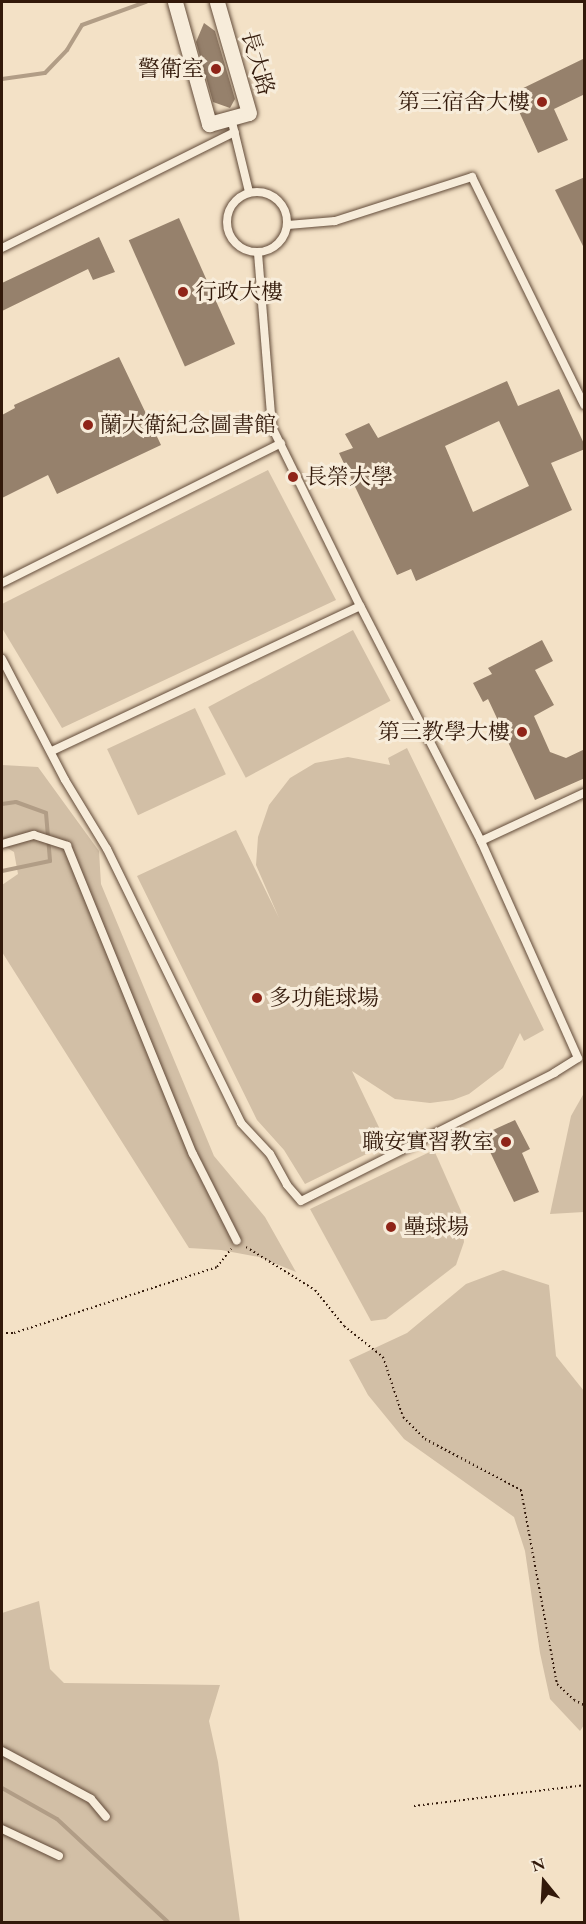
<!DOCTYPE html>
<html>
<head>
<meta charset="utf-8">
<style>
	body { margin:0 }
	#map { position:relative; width:586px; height:1924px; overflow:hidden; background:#f3e1c6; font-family:"EB Garamond","Noto Serif TC",serif }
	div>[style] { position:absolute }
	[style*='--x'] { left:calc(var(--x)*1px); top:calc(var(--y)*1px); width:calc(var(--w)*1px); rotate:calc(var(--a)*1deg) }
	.green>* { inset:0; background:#d2bfa6; transform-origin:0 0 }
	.stream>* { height:4px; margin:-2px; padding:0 2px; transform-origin:2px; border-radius:2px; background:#b19d86 }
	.building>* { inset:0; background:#96816c; transform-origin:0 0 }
	.path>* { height:2px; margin-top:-1px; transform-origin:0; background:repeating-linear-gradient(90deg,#32190a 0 1.5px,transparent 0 4.5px) }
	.roads { filter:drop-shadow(0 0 2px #624b39) drop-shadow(0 0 2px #624b39) }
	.lane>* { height:8px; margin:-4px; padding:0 4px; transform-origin:4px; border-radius:4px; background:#f7ecda }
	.lane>.ring { margin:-4px; padding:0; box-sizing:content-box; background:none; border:8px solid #f7ecda; border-radius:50% }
	.street>* { height:15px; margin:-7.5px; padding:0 7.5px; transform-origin:7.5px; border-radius:7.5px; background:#f7ecda }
	.dots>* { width:16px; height:16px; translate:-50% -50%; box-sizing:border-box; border:3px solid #f7ecda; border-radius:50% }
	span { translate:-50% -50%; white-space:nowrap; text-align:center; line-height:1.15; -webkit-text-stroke:6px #f7ecda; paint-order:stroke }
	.street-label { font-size:22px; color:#32190a }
	.poi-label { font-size:22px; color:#32190a }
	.right { translate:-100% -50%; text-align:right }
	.left { translate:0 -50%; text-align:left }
	.frame { position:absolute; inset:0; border:3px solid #32190a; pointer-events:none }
	.north { position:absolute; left:514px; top:1852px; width:60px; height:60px; -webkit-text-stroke:4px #f7ecda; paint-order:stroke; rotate:342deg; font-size:16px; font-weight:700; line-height:24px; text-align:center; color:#32190a }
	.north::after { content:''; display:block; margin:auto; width:21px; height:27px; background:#32190a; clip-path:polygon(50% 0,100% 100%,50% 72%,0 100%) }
</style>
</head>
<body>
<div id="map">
	<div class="green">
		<i style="clip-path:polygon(268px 470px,336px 600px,62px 728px,2px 628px,2px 604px)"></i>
		<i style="left:353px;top:630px;width:80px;height:164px;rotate:62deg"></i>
		<i style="left:195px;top:708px;width:73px;height:97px;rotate:65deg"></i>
		<i style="clip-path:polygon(407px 748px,544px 1030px,524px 1041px,520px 1033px,503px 1068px,469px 1094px,453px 1100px,430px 1103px,395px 1099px,352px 1071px,387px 1144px,305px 1184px,284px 1150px,257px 1120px,137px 876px,236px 830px,279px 918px,256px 865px,258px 837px,269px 805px,290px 778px,315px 763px,348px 757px,390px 765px,388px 758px)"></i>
		<i style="clip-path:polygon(2px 765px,38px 767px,99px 851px,101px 884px,214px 1156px,265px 1217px,296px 1272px,259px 1257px,221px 1250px,189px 1248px,2px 952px,2px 885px,18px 874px,14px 852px,2px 845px)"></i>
		<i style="clip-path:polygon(584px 1093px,584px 1212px,550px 1214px,571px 1116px)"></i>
		<i style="clip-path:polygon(434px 1150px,461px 1211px,464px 1242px,456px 1265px,386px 1319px,371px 1321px,310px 1209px)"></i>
		<i style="clip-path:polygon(503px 1270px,549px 1285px,556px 1356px,584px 1391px,584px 1725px,580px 1731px,550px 1699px,540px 1653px,525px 1551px,514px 1517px,404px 1439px,368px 1395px,349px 1360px,407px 1333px,466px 1284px)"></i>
		<i style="clip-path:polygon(39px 1601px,50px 1669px,64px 1683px,220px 1685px,209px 1721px,218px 1762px,240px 1922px,2px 1922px,2px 1613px)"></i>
	</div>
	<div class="stream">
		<i style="--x:2;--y:79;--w:43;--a:-7.9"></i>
		<i style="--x:45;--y:73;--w:32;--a:-46"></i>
		<i style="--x:67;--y:50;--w:29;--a:-59"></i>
		<i style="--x:82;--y:25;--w:68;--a:-19.8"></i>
		<i style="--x:2;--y:804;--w:14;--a:-8"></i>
		<i style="--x:16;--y:802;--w:32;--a:20"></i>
		<i style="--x:46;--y:813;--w:48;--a:85.2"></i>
		<i style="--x:50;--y:861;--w:49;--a:168.2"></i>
		<i style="--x:2;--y:1788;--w:63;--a:29.4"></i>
		<i style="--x:57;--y:1819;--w:151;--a:42.9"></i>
	</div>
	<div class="building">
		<i style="clip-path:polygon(204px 23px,215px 31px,235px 99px,230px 108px,213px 102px,196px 42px)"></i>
		<i style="clip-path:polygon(585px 58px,585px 94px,554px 109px,568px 140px,538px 153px,511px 94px)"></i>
		<i style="clip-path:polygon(585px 177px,585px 250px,555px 190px)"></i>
		<i style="left:179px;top:218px;width:138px;height:55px;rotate:66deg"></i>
		<i style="clip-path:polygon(99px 237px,115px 272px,93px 280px,88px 269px,2px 311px,2px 283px)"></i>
		<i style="clip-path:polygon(119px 357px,161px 445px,57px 494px,48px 475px,2px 498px,2px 415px,15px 408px,14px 405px)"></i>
		<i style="clip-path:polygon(evenodd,507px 381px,518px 406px,559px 389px,585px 446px,585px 449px,551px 463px,572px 510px,416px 581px,411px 569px,397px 575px,339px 453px,353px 448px,345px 434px,369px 423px,378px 438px,507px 381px,499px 421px,529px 486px,473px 512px,445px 446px,499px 421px)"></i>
		<i style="clip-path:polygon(542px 640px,553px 661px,535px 670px,554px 705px,534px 716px,550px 752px,566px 758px,585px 749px,585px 778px,535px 800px,488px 699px,483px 702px,473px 683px,492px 674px,488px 668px)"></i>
		<i style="clip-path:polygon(515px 1120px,530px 1149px,522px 1153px,539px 1192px,514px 1202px,482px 1135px)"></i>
	</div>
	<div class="path">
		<i style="--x:246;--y:1247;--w:81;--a:31.9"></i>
		<i style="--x:315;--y:1290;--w:46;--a:51.1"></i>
		<i style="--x:344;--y:1326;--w:50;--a:38.5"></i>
		<i style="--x:383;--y:1357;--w:63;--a:71.6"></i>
		<i style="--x:403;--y:1417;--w:31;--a:45"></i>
		<i style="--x:425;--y:1439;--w:109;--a:28"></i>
		<i style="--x:521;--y:1490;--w:197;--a:79.5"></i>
		<i style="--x:557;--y:1684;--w:23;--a:43"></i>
		<i style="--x:574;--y:1700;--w:11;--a:27"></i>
		<i style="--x:2;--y:1333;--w:12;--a:0"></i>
		<i style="--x:14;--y:1333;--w:213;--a:-18"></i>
		<i style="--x:217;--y:1267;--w:23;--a:-52"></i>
		<i style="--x:414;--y:1806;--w:171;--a:-7"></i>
	</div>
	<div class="roads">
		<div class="lane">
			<i style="--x:231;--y:118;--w:76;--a:76.3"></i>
			<i class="ring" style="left:227px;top:192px;width:52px;height:52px"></i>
			<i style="--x:288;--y:225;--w:47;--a:-4.9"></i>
			<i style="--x:335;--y:221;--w:144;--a:-17.8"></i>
			<i style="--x:472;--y:177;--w:254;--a:63.8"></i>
			<i style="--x:2;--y:248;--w:260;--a:-26.5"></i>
			<i style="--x:2;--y:583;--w:312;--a:-26.6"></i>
			<i style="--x:2;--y:659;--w:136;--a:62.5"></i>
			<i style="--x:65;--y:780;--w:81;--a:58.7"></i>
			<i style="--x:107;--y:849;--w:305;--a:63.9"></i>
			<i style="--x:241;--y:1123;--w:42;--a:46.9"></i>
			<i style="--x:270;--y:1154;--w:35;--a:61"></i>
			<i style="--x:287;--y:1185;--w:21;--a:49"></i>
			<i style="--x:301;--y:1201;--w:284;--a:-26.8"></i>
			<i style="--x:554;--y:1073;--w:28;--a:-32"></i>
			<i style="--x:578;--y:1058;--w:238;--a:-114.1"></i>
			<i style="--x:481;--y:841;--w:264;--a:-117.2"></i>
			<i style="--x:360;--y:606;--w:199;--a:-116.2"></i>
			<i style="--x:272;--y:427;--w:174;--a:-94.6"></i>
			<i style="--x:52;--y:751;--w:340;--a:-25.2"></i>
			<i style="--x:481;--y:841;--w:114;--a:-25"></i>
			<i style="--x:2;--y:844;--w:33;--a:-16"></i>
			<i style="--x:34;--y:835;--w:35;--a:18"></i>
			<i style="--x:67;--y:846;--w:333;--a:67.8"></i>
			<i style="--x:193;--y:1154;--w:97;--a:63.2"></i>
			<i style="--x:2;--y:1751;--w:101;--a:28.3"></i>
			<i style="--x:91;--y:1799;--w:23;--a:50"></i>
			<i style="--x:2;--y:1829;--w:63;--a:25.3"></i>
		</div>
		<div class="street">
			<i style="--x:175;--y:2;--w:127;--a:74.4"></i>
			<i style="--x:209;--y:124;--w:41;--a:-15.4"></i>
			<i style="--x:249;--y:113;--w:116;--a:-106.1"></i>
		</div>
	</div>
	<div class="dots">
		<i style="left:216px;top:69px;background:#8f2418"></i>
		<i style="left:542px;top:102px;background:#8f2418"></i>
		<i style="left:183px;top:292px;background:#8f2418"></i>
		<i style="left:88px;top:425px;background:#8f2418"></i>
		<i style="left:293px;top:477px;background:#8f2418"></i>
		<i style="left:522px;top:732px;background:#8f2418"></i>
		<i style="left:257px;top:998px;background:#8f2418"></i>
		<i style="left:506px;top:1142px;background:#8f2418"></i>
		<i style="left:391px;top:1227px;background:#8f2418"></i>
	</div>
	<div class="street-label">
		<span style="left:258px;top:63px;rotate:74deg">長大路</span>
	</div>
	<div class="poi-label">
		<span class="right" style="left:204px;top:69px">警衛室</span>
		<span class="right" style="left:530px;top:102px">第三宿舍大樓</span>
		<span class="left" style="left:195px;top:292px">行政大樓</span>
		<span class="left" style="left:100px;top:425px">蘭大衛紀念圖書館</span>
		<span class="left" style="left:305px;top:477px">長榮大學</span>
		<span class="right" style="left:510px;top:732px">第三教學大樓</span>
		<span class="left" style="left:269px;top:998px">多功能球場</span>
		<span class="right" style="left:494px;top:1142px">職安實習教室</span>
		<span class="left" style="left:403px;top:1227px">壘球場</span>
	</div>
	<div class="frame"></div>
	<div class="north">N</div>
</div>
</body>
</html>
